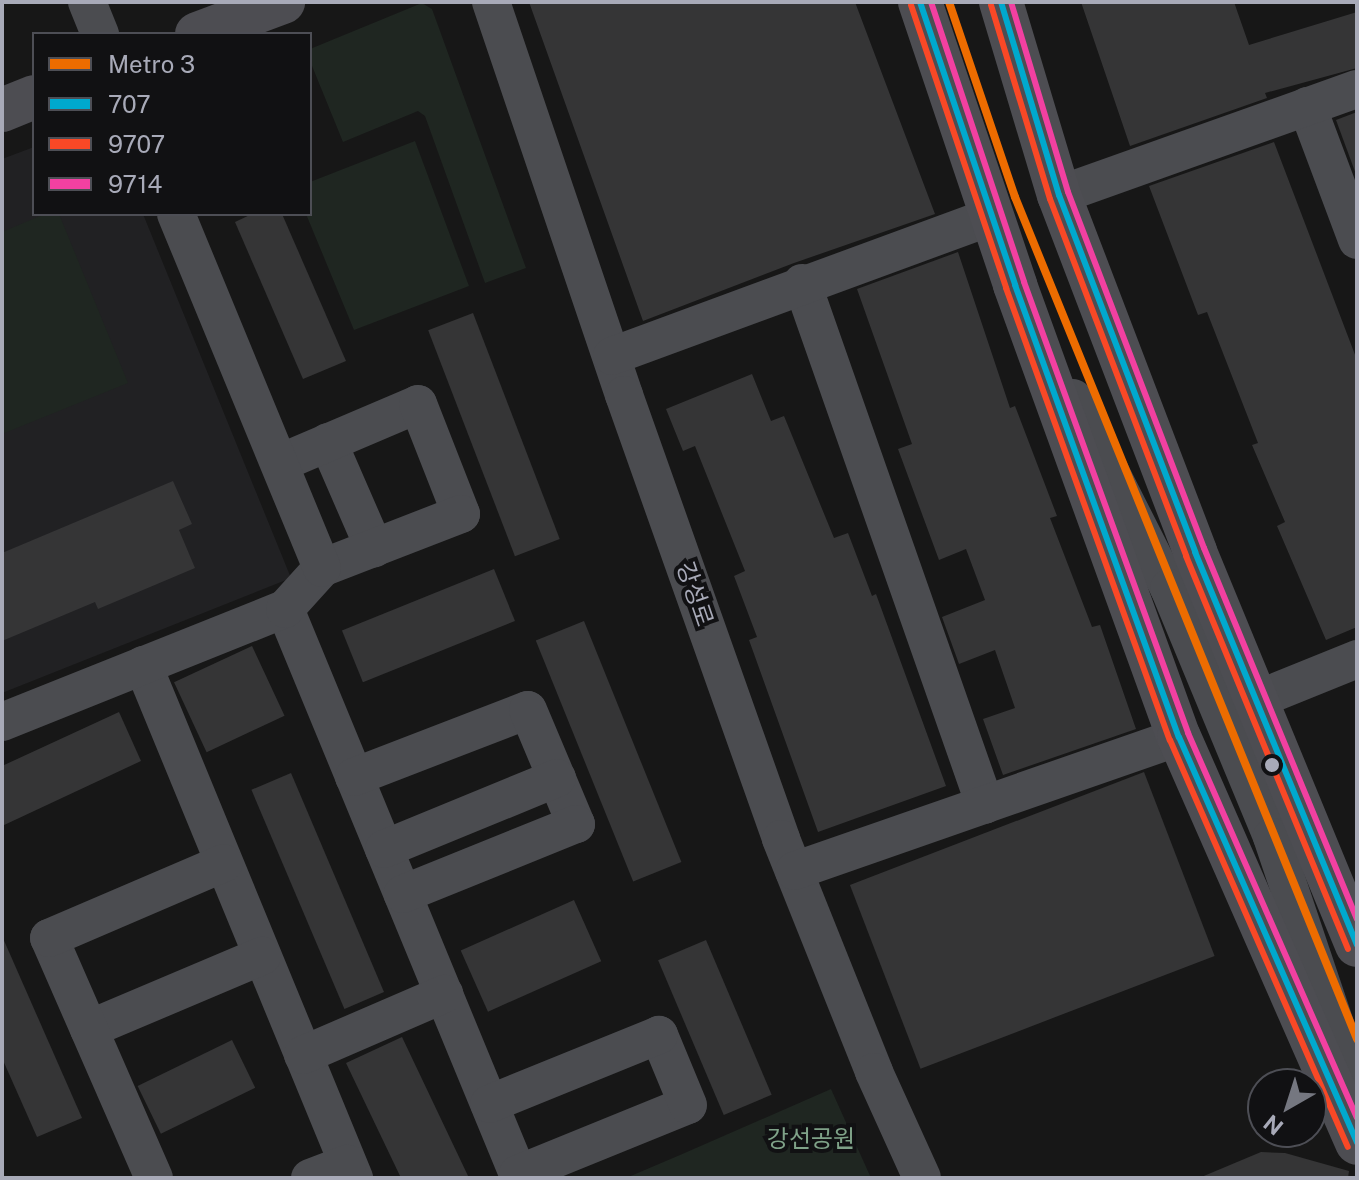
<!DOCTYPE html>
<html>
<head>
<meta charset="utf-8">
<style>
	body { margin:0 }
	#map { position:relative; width:1359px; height:1180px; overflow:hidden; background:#171717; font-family:"Public Sans","Noto Sans KR",sans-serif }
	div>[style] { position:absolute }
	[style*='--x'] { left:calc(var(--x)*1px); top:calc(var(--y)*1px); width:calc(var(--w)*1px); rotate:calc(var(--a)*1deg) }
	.built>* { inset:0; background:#212123 }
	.green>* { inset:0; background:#1f2621 }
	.building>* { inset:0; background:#353536; transform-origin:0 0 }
	.minor>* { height:38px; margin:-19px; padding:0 19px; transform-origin:19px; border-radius:19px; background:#4b4c50 }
	.major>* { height:44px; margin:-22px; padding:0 22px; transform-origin:22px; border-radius:22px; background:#4d4d52 }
	.bus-1>* { height:6px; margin:-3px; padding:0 3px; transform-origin:3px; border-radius:3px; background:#00a9ce }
	.bus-2>* { height:6px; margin:-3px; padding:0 3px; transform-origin:3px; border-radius:3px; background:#f94826 }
	.bus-3>* { height:6px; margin:-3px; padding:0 3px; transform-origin:3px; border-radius:3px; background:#f240a1 }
	.metro-1>* { height:8px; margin:-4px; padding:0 4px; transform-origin:4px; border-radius:4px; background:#ed6c00 }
	.dots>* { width:22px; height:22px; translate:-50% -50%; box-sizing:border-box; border:4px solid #111113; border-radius:50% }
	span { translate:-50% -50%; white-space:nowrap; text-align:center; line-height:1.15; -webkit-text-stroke:8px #111113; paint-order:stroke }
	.street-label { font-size:24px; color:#a8aab8 }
	.park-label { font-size:24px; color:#7fa288 }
	.frame { position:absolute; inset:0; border:4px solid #a8aab8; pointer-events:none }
	.legend { position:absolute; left:32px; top:32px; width:280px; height:184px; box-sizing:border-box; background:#111113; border:2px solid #4d4e55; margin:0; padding:10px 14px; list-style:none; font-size:24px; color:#a8aab8 }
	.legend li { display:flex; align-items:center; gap:16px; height:40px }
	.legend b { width:40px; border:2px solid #4d4e55 }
	.north { position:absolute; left:1247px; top:1068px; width:80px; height:80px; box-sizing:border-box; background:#111113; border:2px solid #4d4e55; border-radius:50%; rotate:219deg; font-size:22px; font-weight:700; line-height:32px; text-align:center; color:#a8aab8 }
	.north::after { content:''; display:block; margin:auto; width:28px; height:36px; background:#757780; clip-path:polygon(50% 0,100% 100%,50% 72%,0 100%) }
</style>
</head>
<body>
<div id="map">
	<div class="built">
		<i style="clip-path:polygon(34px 147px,34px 214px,143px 214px,291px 578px,2px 693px,2px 159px)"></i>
	</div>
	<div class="green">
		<i style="clip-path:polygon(422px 3px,432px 9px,526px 268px,485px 283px,425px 116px,418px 111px,343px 142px,310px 61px,310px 49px)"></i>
		<i style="clip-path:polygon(415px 141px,469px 286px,354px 330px,306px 214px,310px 214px,310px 182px)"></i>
		<i style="clip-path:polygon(45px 214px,59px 214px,128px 383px,2px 434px,2px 232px)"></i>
		<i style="clip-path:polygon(831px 1089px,871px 1178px,626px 1178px,680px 1155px)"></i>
	</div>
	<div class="building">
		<i style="clip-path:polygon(529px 2px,855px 2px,935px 214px,794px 263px,643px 321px)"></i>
		<i style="clip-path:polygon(1081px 2px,1234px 2px,1249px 45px,1357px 12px,1357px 68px,1265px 93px,1267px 98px,1130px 146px)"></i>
		<i style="clip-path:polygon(1357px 112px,1357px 177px,1336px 120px)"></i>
		<i style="clip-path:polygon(1274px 142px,1357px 360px,1357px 627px,1326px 640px,1277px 526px,1285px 522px,1252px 445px,1258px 443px,1207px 312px,1198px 315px,1149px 186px)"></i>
		<i style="clip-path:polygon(252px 214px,282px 214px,346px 361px,303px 379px,235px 222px)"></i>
		<i style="clip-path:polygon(958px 252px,1010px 408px,1015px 406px,1057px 516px,1050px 518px,1092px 627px,1100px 625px,1136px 729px,1003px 775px,983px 719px,1015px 708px,995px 650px,959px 664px,942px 617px,985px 600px,966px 549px,939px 560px,898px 449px,912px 444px,857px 289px)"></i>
		<i style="left:473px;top:313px;width:242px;height:48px;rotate:69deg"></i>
		<i style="clip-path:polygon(752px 374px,771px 421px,784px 416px,834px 538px,848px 533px,872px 596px,876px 594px,946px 786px,818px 832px,749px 640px,757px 637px,734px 576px,745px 571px,695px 446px,683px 451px,666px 409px)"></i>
		<i style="clip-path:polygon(173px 481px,192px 524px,179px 530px,195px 568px,98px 609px,95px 602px,2px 641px,2px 553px)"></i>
		<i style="left:494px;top:569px;width:56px;height:164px;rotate:68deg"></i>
		<i style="left:584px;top:621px;width:260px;height:52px;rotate:68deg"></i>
		<i style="left:252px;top:646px;width:77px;height:86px;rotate:65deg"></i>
		<i style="clip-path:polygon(119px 712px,141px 761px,2px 826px,2px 766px)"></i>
		<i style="left:1144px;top:772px;width:197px;height:315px;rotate:69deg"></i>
		<i style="left:291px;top:773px;width:238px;height:43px;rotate:67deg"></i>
		<i style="left:574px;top:900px;width:67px;height:124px;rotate:66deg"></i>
		<i style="clip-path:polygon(2px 936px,82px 1118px,37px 1137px,2px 1058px)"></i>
		<i style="left:706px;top:940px;width:168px;height:52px;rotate:67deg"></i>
		<i style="clip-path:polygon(402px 1037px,469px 1178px,401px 1178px,346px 1063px)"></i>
		<i style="left:232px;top:1040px;width:53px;height:105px;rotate:64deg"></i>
		<i style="clip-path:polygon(1261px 1152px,1285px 1153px,1349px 1171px,1348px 1178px,1199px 1178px)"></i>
	</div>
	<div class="minor">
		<i style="--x:87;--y:2;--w:35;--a:68"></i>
		<i style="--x:491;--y:2;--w:415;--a:71.3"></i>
		<i style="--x:624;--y:395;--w:471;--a:70.5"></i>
		<i style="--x:781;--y:839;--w:251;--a:68.2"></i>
		<i style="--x:874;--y:1072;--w:116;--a:65.6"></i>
		<i style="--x:1307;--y:106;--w:143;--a:69.5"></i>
		<i style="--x:1059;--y:195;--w:316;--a:-19.6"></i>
		<i style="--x:802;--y:283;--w:553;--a:70.68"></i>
		<i style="--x:612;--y:356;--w:406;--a:-20.2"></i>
		<i style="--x:1073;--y:398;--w:213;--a:63.2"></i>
		<i style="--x:1169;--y:588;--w:269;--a:67.5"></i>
		<i style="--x:1272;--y:837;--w:266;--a:71.4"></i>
		<i style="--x:328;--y:442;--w:116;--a:66.5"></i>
		<i style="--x:280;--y:463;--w:150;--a:-23.1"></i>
		<i style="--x:418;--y:404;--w:118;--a:68.6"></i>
		<i style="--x:461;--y:514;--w:149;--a:158.8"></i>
		<i style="--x:285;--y:609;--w:611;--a:67.59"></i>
		<i style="--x:518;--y:1174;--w:183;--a:-22.1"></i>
		<i style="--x:688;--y:1105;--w:76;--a:-112.5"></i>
		<i style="--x:659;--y:1035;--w:183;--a:157.9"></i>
		<i style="--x:143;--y:665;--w:555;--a:67.64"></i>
		<i style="--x:1256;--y:700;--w:109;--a:-22.1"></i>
		<i style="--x:2;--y:722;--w:305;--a:-21.8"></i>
		<i style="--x:285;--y:609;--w:55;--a:-47.9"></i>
		<i style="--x:322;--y:568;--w:383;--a:-112.4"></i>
		<i style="--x:354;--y:777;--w:186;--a:-21.1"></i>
		<i style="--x:528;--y:710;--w:124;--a:67.2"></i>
		<i style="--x:576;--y:824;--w:187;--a:158"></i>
		<i style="--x:384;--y:849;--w:187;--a:-22.3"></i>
		<i style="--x:794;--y:871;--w:408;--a:-19.2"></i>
		<i style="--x:89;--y:1029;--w:188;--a:-22.9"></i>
		<i style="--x:303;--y:1055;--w:154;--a:-23.4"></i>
		<i style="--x:154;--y:1178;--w:262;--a:-113.6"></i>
		<i style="--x:49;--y:938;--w:190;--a:-23.2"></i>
		<i style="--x:310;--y:1178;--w:40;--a:-21"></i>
	</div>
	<div class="major">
		<i style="--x:920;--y:2;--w:299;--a:71.4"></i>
		<i style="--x:1015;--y:285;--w:481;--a:70.1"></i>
		<i style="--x:1179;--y:737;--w:443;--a:66.3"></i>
		<i style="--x:1001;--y:2;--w:202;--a:73.3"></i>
		<i style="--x:1059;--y:195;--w:382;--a:69.1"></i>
		<i style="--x:1195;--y:552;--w:425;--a:67.6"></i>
		<i style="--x:197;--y:34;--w:92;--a:-20.4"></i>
		<i style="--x:2;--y:110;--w:35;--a:-22"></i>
	</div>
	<div class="bus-1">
		<i style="--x:920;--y:2;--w:299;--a:71.4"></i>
		<i style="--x:1015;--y:285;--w:481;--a:70.1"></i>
		<i style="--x:1179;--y:737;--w:443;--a:66.3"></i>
		<i style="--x:1001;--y:2;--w:202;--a:73.3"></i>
		<i style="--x:1059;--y:195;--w:382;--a:69.1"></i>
		<i style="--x:1195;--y:552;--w:425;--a:67.6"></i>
	</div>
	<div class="bus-2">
		<i style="--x:911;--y:5;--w:299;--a:71.4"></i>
		<i style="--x:1006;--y:288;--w:481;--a:70.1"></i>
		<i style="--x:1170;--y:740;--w:444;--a:66.4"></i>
		<i style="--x:991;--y:5;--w:203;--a:73.1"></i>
		<i style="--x:1050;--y:199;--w:382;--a:69.1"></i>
		<i style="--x:1186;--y:556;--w:425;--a:67.6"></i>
	</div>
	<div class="bus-3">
		<i style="--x:931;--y:2;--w:295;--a:71.6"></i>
		<i style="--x:1024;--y:282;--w:480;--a:70"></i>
		<i style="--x:1188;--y:733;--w:420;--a:66.3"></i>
		<i style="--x:1011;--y:2;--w:198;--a:73.3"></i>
		<i style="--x:1068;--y:192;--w:381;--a:69.1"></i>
		<i style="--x:1204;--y:548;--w:401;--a:67.6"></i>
	</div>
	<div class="metro-1">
		<i style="--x:949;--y:2;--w:206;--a:71.3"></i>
		<i style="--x:1015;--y:197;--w:909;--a:67.89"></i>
	</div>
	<div class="dots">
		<i style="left:1272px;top:765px;background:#a8aab8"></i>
	</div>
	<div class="street-label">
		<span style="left:695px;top:594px;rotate:71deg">강성로</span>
	</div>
	<div class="park-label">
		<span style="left:811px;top:1139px">강선공원</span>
	</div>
	<div class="frame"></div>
	<ul class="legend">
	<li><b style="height:10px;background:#ed6c00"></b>Metro 3</li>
	<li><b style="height:10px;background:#00a9ce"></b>707</li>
	<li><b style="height:10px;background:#f94826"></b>9707</li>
	<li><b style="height:10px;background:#f240a1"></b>9714</li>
	</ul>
	<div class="north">N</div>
</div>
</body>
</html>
